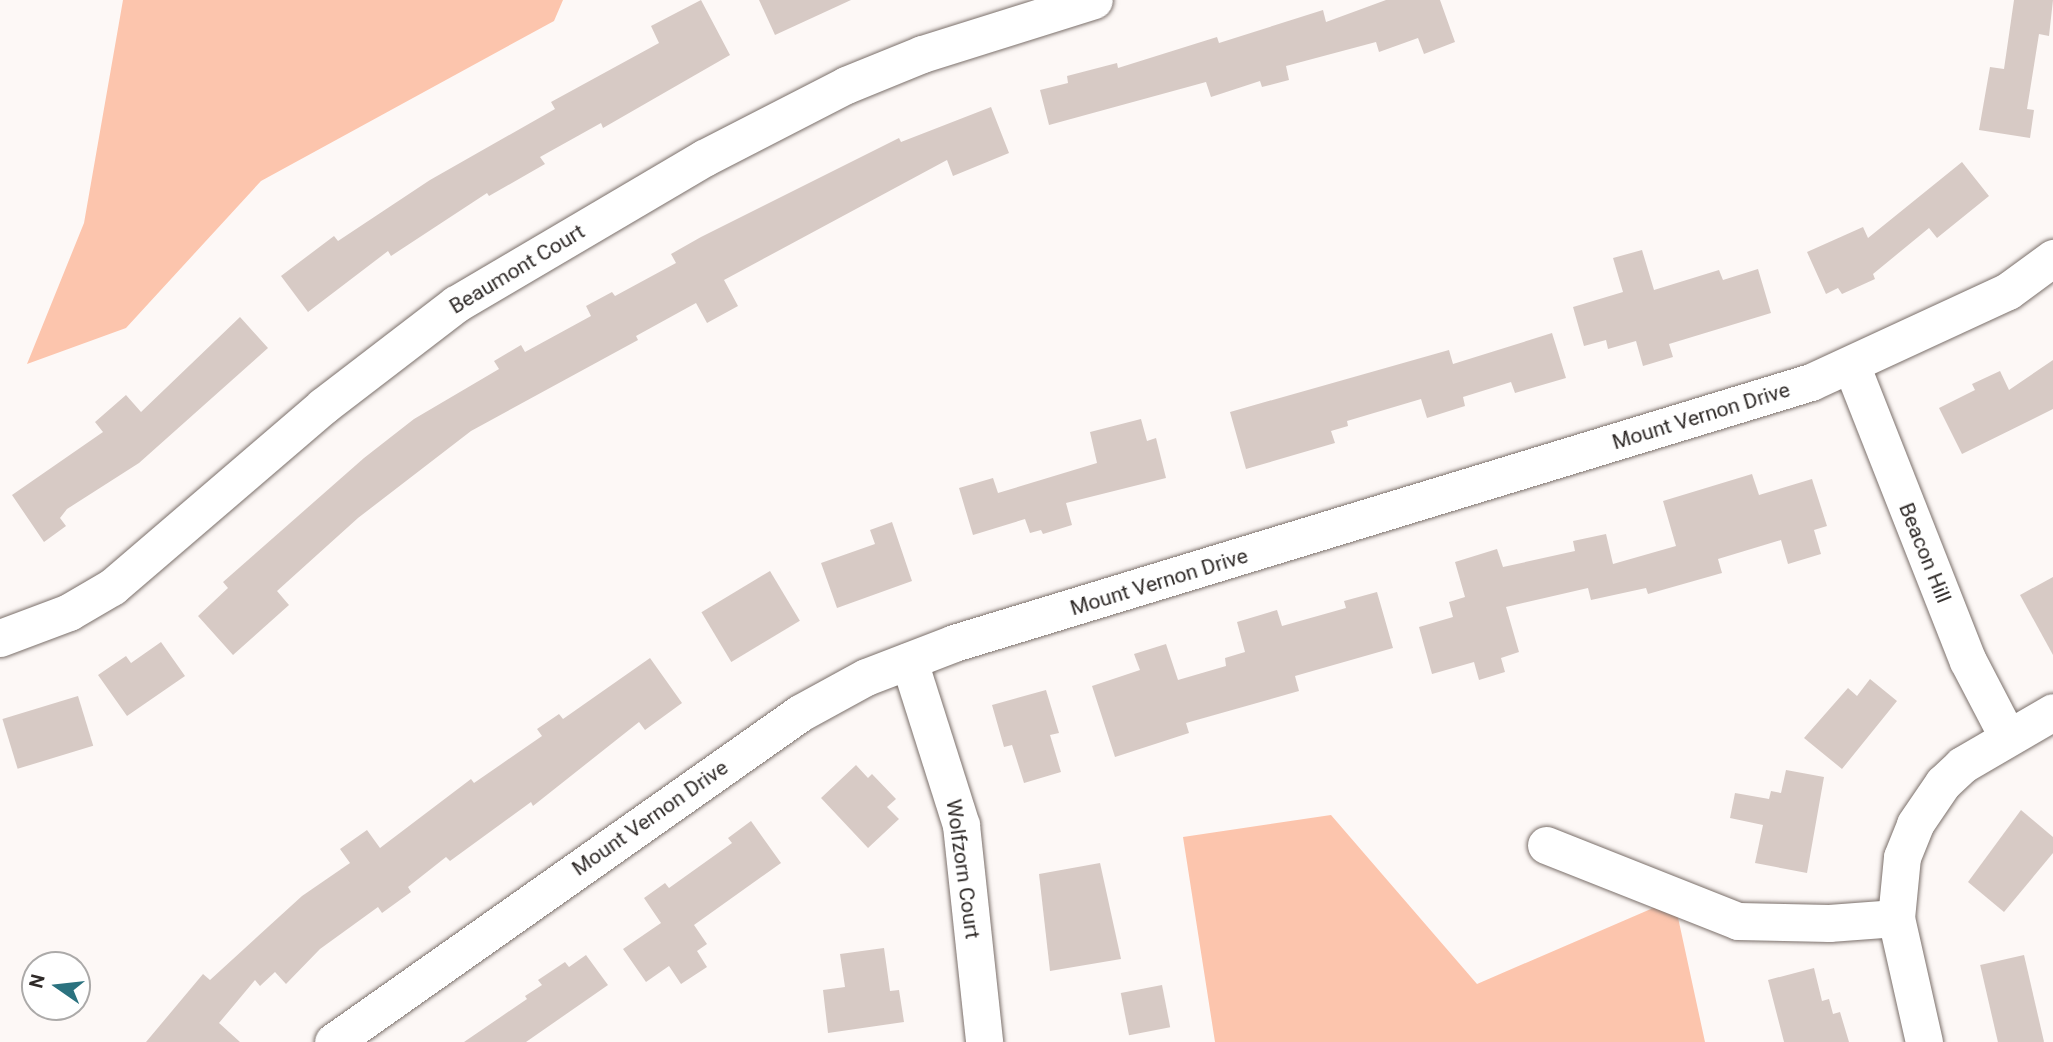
<!DOCTYPE html>
<html>
<head>
<meta charset="utf-8">
<style>
	body { margin:0 }
	#map { position:relative; width:2053px; height:1042px; overflow:hidden; background:#fdf8f6; font-family:Roboto,sans-serif }
	div>[style] { position:absolute }
	[style*='--x'] { left:calc(var(--x)*1px); top:calc(var(--y)*1px); width:calc(var(--w)*1px); rotate:calc(var(--a)*1deg) }
	.green>* { inset:0; background:#fcc5ad }
	.building>* { inset:0; background:#d7cac5; transform-origin:0 0 }
	.roads { filter:drop-shadow(0 0 2px #7b706b) drop-shadow(0 0 2px #7b706b) }
	.minor>* { height:37px; margin:-18.5px; padding:0 18.5px; transform-origin:18.5px; border-radius:18.5px; background:#fff }
	span { translate:-50% -50%; white-space:nowrap; text-align:center; line-height:1.15; -webkit-text-stroke:5px #fff; paint-order:stroke }
	.street-label { font-size:21px; color:#2f2a28 }
	.north { position:absolute; left:21px; top:951px; width:70px; height:70px; box-sizing:border-box; background:#fff; border:2px solid #acaaa9; border-radius:50%; rotate:284deg; font-size:19px; font-weight:700; line-height:28px; text-align:center; color:#2f2a28 }
	.north::after { content:''; display:block; margin:auto; width:24px; height:32px; background:#2b727f; clip-path:polygon(50% 0,100% 100%,50% 72%,0 100%) }
</style>
</head>
<body>
<div id="map">
	<div class="green">
		<i style="clip-path:polygon(123px 0,563px 0,554px 21px,261px 181px,126px 328px,27px 364px,84px 223px)"></i>
		<i style="clip-path:polygon(1331px 815px,1477px 984px,1674px 899px,1705px 1042px,1215px 1042px,1183px 837px)"></i>
	</div>
	<div class="building">
		<i style="clip-path:polygon(701px 0,730px 55px,603px 128px,601px 123px,540px 157px,545px 164px,489px 196px,487px 193px,391px 256px,388px 251px,308px 312px,281px 276px,334px 236px,338px 241px,430px 180px,555px 109px,551px 102px,659px 43px,651px 26px)"></i>
		<i style="clip-path:polygon(759px 0,851px 0,775px 35px)"></i>
		<i style="clip-path:polygon(1386px 0,1440px 0,1455px 42px,1424px 54px,1418px 38px,1379px 52px,1376px 42px,1286px 66px,1289px 80px,1262px 87px,1260px 81px,1211px 97px,1206px 82px,1049px 125px,1040px 90px,1068px 83px,1067px 76px,1117px 63px,1118px 68px,1217px 37px,1219px 43px,1323px 10px,1326px 22px)"></i>
		<i style="clip-path:polygon(2014px 0,2053px 0,2049px 36px,2039px 34px,2027px 109px,2034px 110px,2030px 138px,1979px 130px,1990px 67px,2004px 69px)"></i>
		<i style="clip-path:polygon(991px 107px,1009px 153px,953px 176px,947px 160px,724px 280px,738px 306px,707px 323px,696px 303px,636px 336px,638px 340px,471px 431px,358px 518px,277px 591px,289px 605px,233px 655px,198px 616px,228px 588px,223px 582px,364px 458px,414px 419px,499px 369px,494px 361px,521px 345px,525px 352px,591px 316px,586px 306px,612px 292px,615px 296px,676px 263px,671px 254px,701px 237px,899px 138px,901px 142px)"></i>
		<i style="clip-path:polygon(1962px 162px,1989px 196px,1937px 238px,1929px 228px,1873px 274px,1875px 279px,1842px 294px,1838px 288px,1826px 294px,1807px 252px,1863px 227px,1868px 238px)"></i>
		<i style="clip-path:polygon(1642px 250px,1654px 290px,1719px 270px,1723px 280px,1758px 269px,1771px 313px,1669px 344px,1673px 357px,1643px 366px,1636px 341px,1608px 349px,1606px 340px,1584px 346px,1573px 307px,1623px 292px,1613px 258px)"></i>
		<i style="clip-path:polygon(240px 317px,268px 348px,139px 463px,67px 509px,60px 518px,66px 526px,44px 542px,12px 495px,103px 432px,95px 422px,126px 395px,141px 412px)"></i>
		<i style="clip-path:polygon(1552px 333px,1566px 378px,1515px 393px,1511px 382px,1463px 397px,1465px 406px,1427px 418px,1421px 399px,1347px 421px,1348px 426px,1331px 431px,1335px 443px,1246px 469px,1230px 412px,1449px 350px,1453px 364px)"></i>
		<i style="clip-path:polygon(2053px 360px,2053px 409px,1962px 454px,1939px 408px,1975px 390px,1972px 384px,2000px 371px,2009px 390px)"></i>
		<i style="clip-path:polygon(1141px 419px,1147px 441px,1156px 438px,1166px 478px,1066px 503px,1072px 525px,1043px 534px,1041px 530px,1030px 533px,1025px 519px,973px 535px,959px 488px,993px 478px,998px 493px,1097px 463px,1090px 432px)"></i>
		<i style="clip-path:polygon(1752px 474px,1759px 495px,1812px 479px,1827px 526px,1814px 530px,1821px 554px,1788px 564px,1781px 540px,1718px 559px,1722px 573px,1648px 594px,1646px 588px,1591px 600px,1588px 588px,1506px 607px,1519px 652px,1501px 658px,1505px 672px,1479px 680px,1474px 662px,1432px 674px,1419px 627px,1453px 617px,1449px 602px,1465px 597px,1455px 562px,1497px 549px,1503px 567px,1575px 551px,1573px 541px,1606px 534px,1613px 564px,1676px 546px,1663px 501px)"></i>
		<i style="clip-path:polygon(892px 522px,912px 581px,837px 608px,821px 563px,875px 544px,870px 530px)"></i>
		<i style="left:770px;top:571px;width:58px;height:80px;rotate:59deg"></i>
		<i style="clip-path:polygon(2053px 577px,2053px 655px,2020px 595px)"></i>
		<i style="clip-path:polygon(1377px 592px,1393px 648px,1295px 676px,1299px 691px,1186px 723px,1189px 733px,1115px 757px,1092px 686px,1140px 670px,1134px 654px,1166px 644px,1178px 680px,1226px 666px,1225px 658px,1245px 652px,1237px 622px,1277px 610px,1282px 626px,1346px 608px,1344px 601px)"></i>
		<i style="clip-path:polygon(161px 642px,185px 676px,127px 716px,98px 675px,126px 656px,131px 663px)"></i>
		<i style="clip-path:polygon(650px 658px,682px 703px,645px 730px,639px 722px,533px 806px,531px 802px,450px 861px,446px 857px,408px 887px,411px 892px,382px 913px,378px 907px,320px 949px,286px 984px,275px 972px,260px 986px,255px 980px,219px 1023px,240px 1042px,146px 1042px,203px 974px,210px 980px,302px 896px,350px 863px,340px 849px,367px 830px,380px 848px,471px 779px,474px 783px,542px 736px,537px 729px,559px 714px,563px 719px)"></i>
		<i style="clip-path:polygon(1870px 679px,1897px 701px,1842px 769px,1804px 738px,1848px 688px,1857px 696px)"></i>
		<i style="clip-path:polygon(1046px 690px,1059px 733px,1050px 735px,1061px 772px,1024px 783px,1012px 745px,1004px 747px,992px 705px)"></i>
		<i style="left:78px;top:696px;width:52px;height:79px;rotate:73deg"></i>
		<i style="clip-path:polygon(856px 765px,868px 778px,872px 774px,896px 799px,887px 807px,899px 819px,868px 848px,821px 798px)"></i>
		<i style="clip-path:polygon(1786px 770px,1824px 777px,1807px 873px,1755px 863px,1763px 825px,1730px 818px,1735px 793px,1769px 799px,1771px 791px,1781px 793px)"></i>
		<i style="clip-path:polygon(2021px 810px,2053px 837px,2053px 853px,2004px 912px,1968px 882px)"></i>
		<i style="clip-path:polygon(751px 821px,781px 863px,694px 925px,707px 944px,697px 951px,707px 967px,681px 984px,669px 966px,646px 982px,623px 949px,661px 923px,644px 898px,665px 883px,669px 888px,732px 843px,728px 838px)"></i>
		<i style="clip-path:polygon(1100px 863px,1121px 959px,1050px 971px,1039px 874px)"></i>
		<i style="clip-path:polygon(884px 948px,890px 991px,899px 990px,904px 1022px,828px 1033px,823px 990px,845px 987px,840px 954px)"></i>
		<i style="clip-path:polygon(586px 955px,608px 985px,526px 1042px,464px 1042px,527px 999px,525px 996px,542px 985px,538px 980px,565px 962px,569px 967px)"></i>
		<i style="left:2024px;top:955px;width:89px;height:45px;rotate:77deg"></i>
		<i style="clip-path:polygon(1814px 968px,1822px 1001px,1829px 999px,1833px 1014px,1840px 1012px,1849px 1042px,1784px 1042px,1768px 980px)"></i>
		<i style="left:1162px;top:985px;width:43px;height:42px;rotate:79deg"></i>
	</div>
	<div class="roads">
		<div class="minor">
			<i style="--x:1852;--y:367;--w:316;--a:68.5"></i>
			<i style="--x:1968;--y:661;--w:85;--a:62.5"></i>
			<i style="--x:0;--y:638;--w:74;--a:-20.6"></i>
			<i style="--x:69;--y:612;--w:50;--a:-30.2"></i>
			<i style="--x:112;--y:587;--w:278;--a:-40.6"></i>
			<i style="--x:323;--y:406;--w:168;--a:-37.5"></i>
			<i style="--x:456;--y:304;--w:288;--a:-30.5"></i>
			<i style="--x:704;--y:158;--w:160;--a:-27.2"></i>
			<i style="--x:846;--y:85;--w:82;--a:-22.2"></i>
			<i style="--x:922;--y:54;--w:180;--a:-17.4"></i>
			<i style="--x:909;--y:661;--w:172;--a:72.4"></i>
			<i style="--x:961;--y:825;--w:218;--a:83.9"></i>
			<i style="--x:1546;--y:845;--w:206;--a:21.6"></i>
			<i style="--x:1738;--y:921;--w:91;--a:1.3"></i>
			<i style="--x:1829;--y:923;--w:67;--a:-4.3"></i>
			<i style="--x:333;--y:1042;--w:571;--a:-35.16"></i>
			<i style="--x:800;--y:713;--w:75;--a:-28.6"></i>
			<i style="--x:866;--y:677;--w:94;--a:-21.1"></i>
			<i style="--x:954;--y:643;--w:896;--a:-16.94"></i>
			<i style="--x:1811;--y:382;--w:217;--a:-24.8"></i>
			<i style="--x:2008;--y:291;--w:56;--a:-36.3"></i>
			<i style="--x:1924;--y:1042;--w:127;--a:-102.7"></i>
			<i style="--x:1896;--y:918;--w:61;--a:-84.4"></i>
			<i style="--x:1902;--y:857;--w:35;--a:-68"></i>
			<i style="--x:1915;--y:824;--w:50;--a:-55.7"></i>
			<i style="--x:1943;--y:783;--w:26;--a:-43"></i>
			<i style="--x:1962;--y:765;--w:105;--a:-30.2"></i>
		</div>
	</div>
	<div class="street-label">
		<span style="left:517px;top:269px;rotate:-31deg">Beaumont Court</span>
		<span style="left:1701px;top:416px;rotate:-17deg">Mount Vernon Drive</span>
		<span style="left:1925px;top:553px;rotate:68deg">Beacon Hill</span>
		<span style="left:1159px;top:582px;rotate:-17deg">Mount Vernon Drive</span>
		<span style="left:650px;top:818px;rotate:-35deg">Mount Vernon Drive</span>
		<span style="left:963px;top:869px;rotate:82deg">Wolfzorn Court</span>
	</div>
	<div class="north">N</div>
</div>
</body>
</html>
